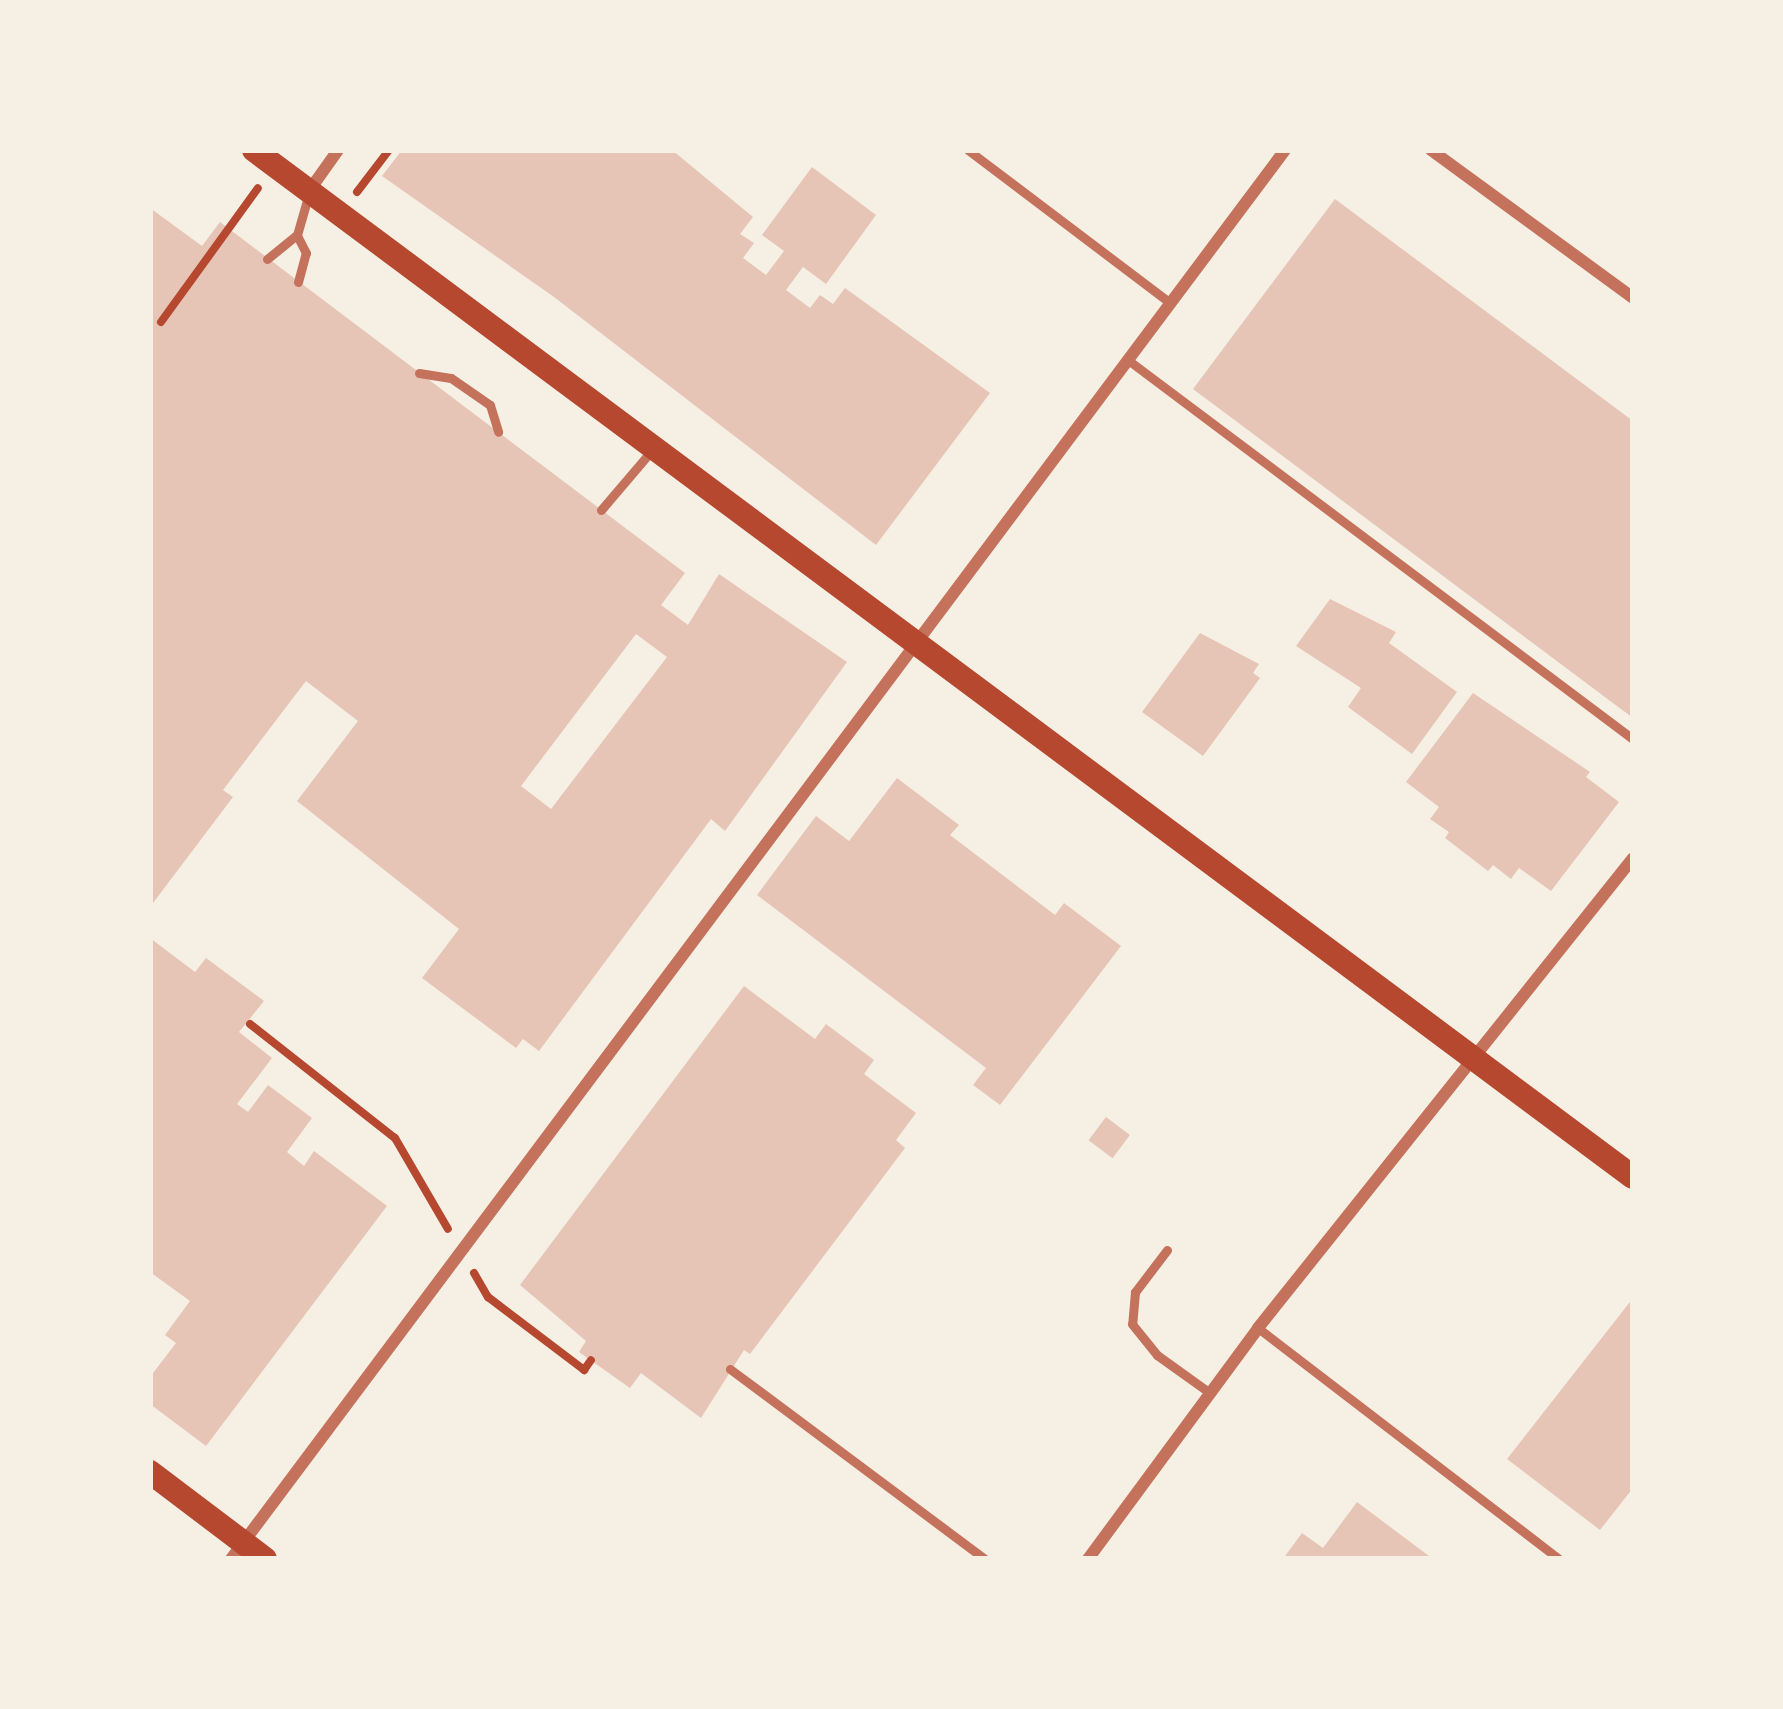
<!DOCTYPE html>
<html>
<head>
<meta charset="utf-8">
<style>
	body { margin:0 }
	#map { position:relative; width:1783px; height:1709px; overflow:hidden; background:#f6efe4; font-family:"Golos Text",sans-serif }
	div>[style] { position:absolute }
	[style*='--x'] { left:calc(var(--x)*1px); top:calc(var(--y)*1px); width:calc(var(--w)*1px); rotate:calc(var(--a)*1deg) }
	.building>* { inset:0; background:#e6c5b7; transform-origin:0 0 }
	.path>* { height:8px; margin:-4px; padding:0 4px; transform-origin:4px; border-radius:4px; background:#b5482f }
	.service>* { height:9px; margin:-4.5px; padding:0 4.5px; transform-origin:4.5px; border-radius:4.5px; background:#c5725c }
	.minor>* { height:12px; margin:-6px; padding:0 6px; transform-origin:6px; border-radius:6px; background:#c5725c }
	.secondary>* { height:24px; margin:-12px; padding:0 12px; transform-origin:12px; border-radius:12px; background:#b5482f }
	span { translate:-50% -50%; white-space:nowrap; text-align:center; line-height:1.15; -webkit-text-stroke:9px #f6efe4; paint-order:stroke }
	.frame { position:absolute; inset:0; border:153px solid #f6efe4; pointer-events:none }
</style>
</head>
<body>
<div id="map">
	<div class="building">
		<i style="clip-path:polygon(402px 150px,672px 150px,753px 217px,740px 234px,754px 243px,743px 258px,766px 275px,784px 251px,762px 235px,812px 167px,876px 215px,826px 284px,803px 267px,786px 290px,810px 308px,820px 295px,833px 304px,845px 288px,990px 393px,876px 545px,554px 297px,382px 176px)"></i>
		<i style="clip-path:polygon(1335px 199px,1633px 421px,1633px 718px,1193px 389px)"></i>
		<i style="clip-path:polygon(evenodd,150px 208px,202px 246px,220px 222px,685px 573px,661px 605px,688px 625px,719px 574px,847px 662px,725px 831px,711px 819px,539px 1051px,523px 1039px,516px 1048px,422px 978px,459px 929px,297px 801px,358px 721px,306px 681px,223px 790px,233px 797px,150px 907px,150px 208px,636px 634px,667px 657px,551px 809px,521px 786px,636px 634px)"></i>
		<i style="clip-path:polygon(1330px 599px,1396px 632px,1389px 643px,1457px 692px,1412px 754px,1348px 707px,1361px 688px,1296px 646px)"></i>
		<i style="clip-path:polygon(1200px 633px,1259px 664px,1253px 673px,1260px 678px,1203px 756px,1142px 712px)"></i>
		<i style="clip-path:polygon(1473px 693px,1590px 772px,1586px 777px,1619px 802px,1551px 891px,1519px 868px,1511px 879px,1493px 865px,1488px 871px,1445px 838px,1449px 832px,1430px 819px,1439px 807px,1406px 782px)"></i>
		<i style="clip-path:polygon(897px 778px,959px 825px,950px 835px,1055px 915px,1064px 903px,1121px 946px,1000px 1105px,973px 1085px,986px 1068px,757px 895px,816px 816px,849px 841px)"></i>
		<i style="clip-path:polygon(150px 938px,195px 972px,206px 958px,264px 1001px,239px 1032px,272px 1058px,237px 1104px,248px 1112px,268px 1085px,312px 1118px,287px 1152px,304px 1166px,314px 1151px,387px 1206px,206px 1446px,150px 1404px,150px 1377px,176px 1343px,165px 1335px,190px 1301px,150px 1272px)"></i>
		<i style="clip-path:polygon(744px 986px,815px 1039px,826px 1024px,874px 1060px,864px 1074px,916px 1113px,896px 1140px,905px 1148px,750px 1354px,744px 1350px,701px 1418px,641px 1373px,630px 1388px,579px 1352px,586px 1341px,520px 1285px)"></i>
		<i style="left:1106px;top:1117px;width:30px;height:29px;rotate:37deg"></i>
		<i style="clip-path:polygon(1633px 1298px,1633px 1488px,1600px 1530px,1507px 1459px)"></i>
		<i style="clip-path:polygon(1357px 1502px,1433px 1559px,1285px 1556px,1302px 1533px,1323px 1548px)"></i>
	</div>
	<div class="path">
		<i style="--x:357;--y:192;--w:53;--a:-52.7"></i>
		<i style="--x:161;--y:322;--w:165;--a:-54.1"></i>
		<i style="--x:250;--y:1024;--w:184;--a:38.2"></i>
		<i style="--x:395;--y:1138;--w:105;--a:59.8"></i>
		<i style="--x:474;--y:1273;--w:28;--a:60"></i>
		<i style="--x:488;--y:1297;--w:121;--a:37.2"></i>
		<i style="--x:584;--y:1370;--w:12;--a:-55"></i>
	</div>
	<div class="service">
		<i style="--x:968;--y:150;--w:253;--a:37.1"></i>
		<i style="--x:267;--y:259;--w:38;--a:-39"></i>
		<i style="--x:298;--y:282;--w:30;--a:-75"></i>
		<i style="--x:306;--y:253;--w:20;--a:-117"></i>
		<i style="--x:297;--y:235;--w:40;--a:-74"></i>
		<i style="--x:1128;--y:360;--w:631;--a:36.89"></i>
		<i style="--x:419;--y:373;--w:32;--a:9"></i>
		<i style="--x:451;--y:378;--w:47;--a:34.7"></i>
		<i style="--x:490;--y:405;--w:28;--a:73"></i>
		<i style="--x:601;--y:510;--w:80;--a:-49.6"></i>
		<i style="--x:1167;--y:1250;--w:53;--a:127.3"></i>
		<i style="--x:1135;--y:1292;--w:32;--a:95"></i>
		<i style="--x:1132;--y:1324;--w:40;--a:51"></i>
		<i style="--x:1157;--y:1355;--w:65;--a:35.6"></i>
		<i style="--x:1258;--y:1328;--w:379;--a:37.5"></i>
		<i style="--x:730;--y:1369;--w:318;--a:36.7"></i>
	</div>
	<div class="minor">
		<i style="--x:1431;--y:150;--w:250;--a:36.2"></i>
		<i style="--x:309;--y:191;--w:50;--a:-54.7"></i>
		<i style="--x:231;--y:1559;--w:1760;--a:-53.2"></i>
		<i style="--x:1088;--y:1559;--w:287;--a:-53.6"></i>
		<i style="--x:1258;--y:1328;--w:601;--a:-51.41"></i>
	</div>
	<div class="secondary">
		<i style="--x:254;--y:150;--w:1719;--a:36.68"></i>
		<i style="--x:150;--y:1472;--w:144;--a:37.1"></i>
	</div>
	<div class="frame"></div>
</div>
</body>
</html>
